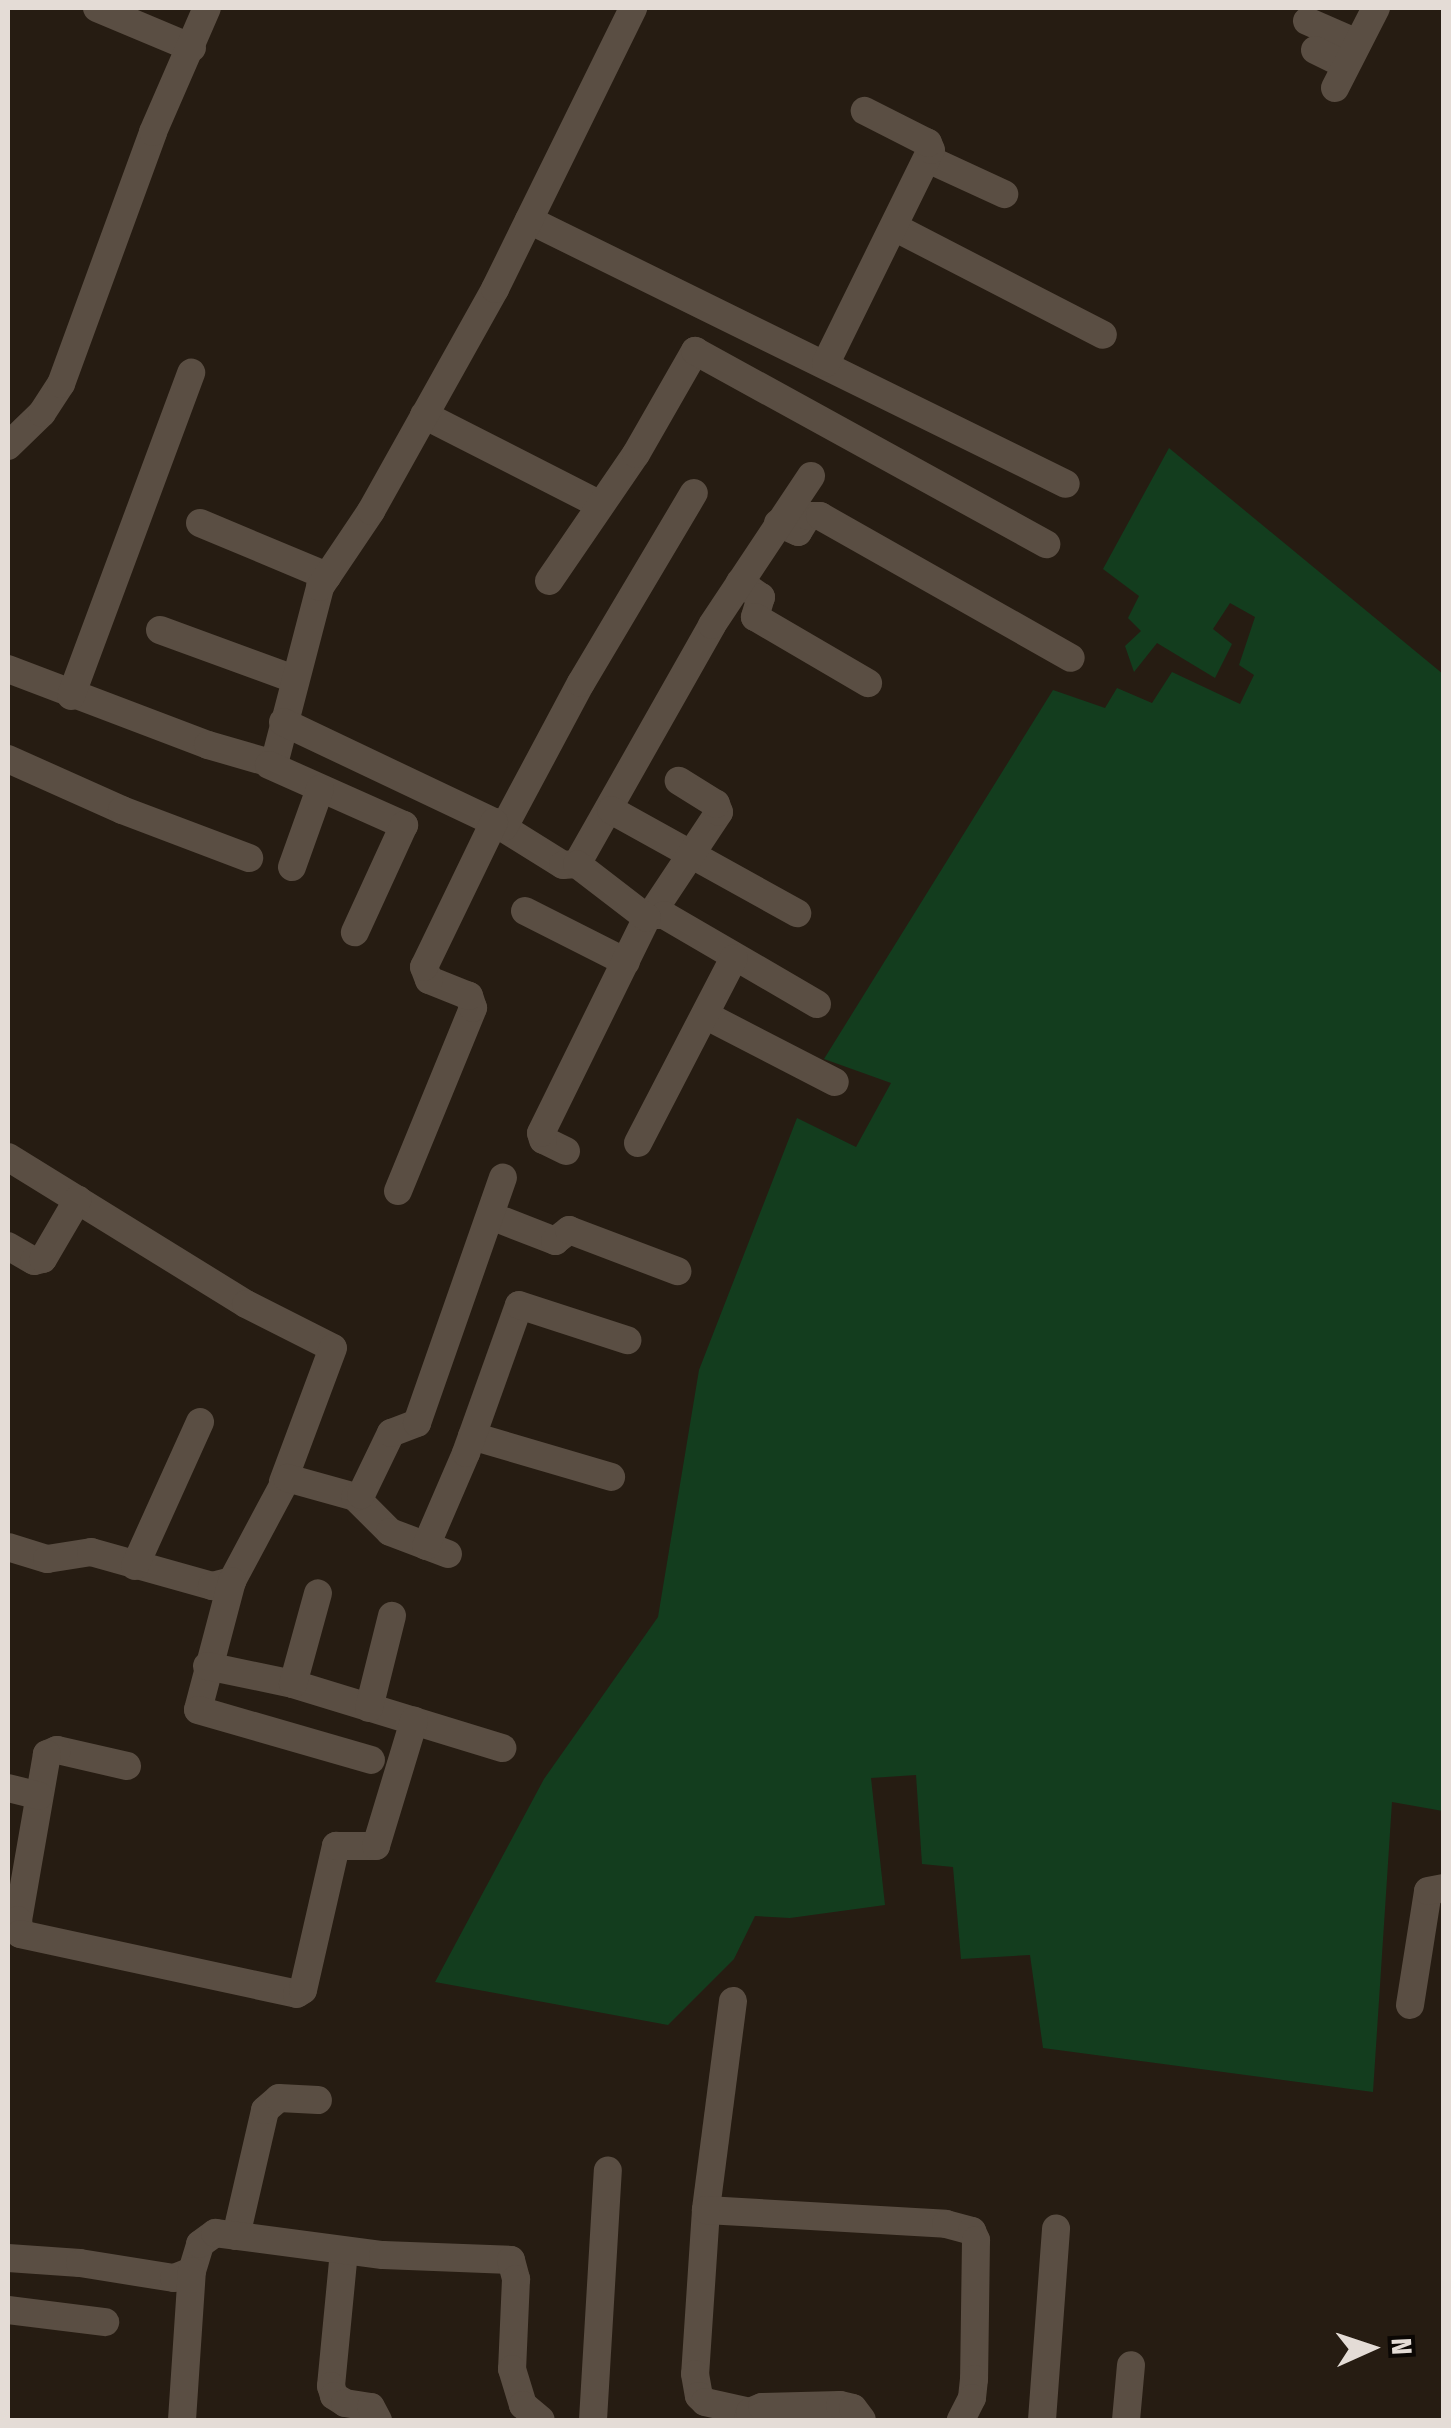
<!DOCTYPE html>
<html>
<head>
<meta charset="utf-8">
<style>
	body { margin:0 }
	#map { position:relative; width:1451px; height:2428px; overflow:hidden; background:#261c12; font-family:"Fira Sans Condensed",sans-serif }
	div>[style] { position:absolute }
	[style*='--x'] { left:calc(var(--x)*1px); top:calc(var(--y)*1px); width:calc(var(--w)*1px); rotate:calc(var(--a)*1deg) }
	.green>* { inset:0; background:#133d1e }
	.minor>* { height:28px; margin:-14px; padding:0 14px; transform-origin:14px; border-radius:14px; background:#5a4e43 }
	span { translate:-50% -50%; white-space:nowrap; text-align:center; line-height:1.15; -webkit-text-stroke:8px #0b0704; paint-order:stroke }
	.frame { position:absolute; inset:0; border:10px solid #e4dcd6; pointer-events:none }
	.north { position:absolute; left:1321px; top:2298px; width:100px; height:100px; -webkit-text-stroke:8px #0b0704; paint-order:stroke; rotate:87deg; font-size:28px; font-weight:700; line-height:40px; text-align:center; color:#e4dcd6 }
	.north::after { content:''; display:block; margin:auto; width:35px; height:45px; background:#e4dcd6; clip-path:polygon(50% 0,100% 100%,50% 72%,0 100%) }
</style>
</head>
<body>
<div id="map">
	<div class="green">
		<i style="clip-path:polygon(1169px 448px,1443px 674px,1443px 1811px,1392px 1802px,1373px 2092px,1043px 2048px,1030px 1955px,961px 1959px,953px 1867px,922px 1864px,916px 1775px,871px 1778px,885px 1905px,790px 1918px,755px 1916px,734px 1959px,668px 2025px,435px 1982px,544px 1779px,658px 1617px,699px 1370px,797px 1118px,856px 1147px,891px 1083px,824px 1059px,1053px 690px,1105px 708px,1117px 688px,1152px 703px,1172px 672px,1240px 704px,1254px 675px,1239px 665px,1255px 617px,1230px 603px,1213px 629px,1232px 644px,1215px 678px,1157px 643px,1134px 672px,1125px 646px,1141px 631px,1128px 618px,1139px 596px,1103px 569px)"></i>
	</div>
	<div class="minor">
		<i style="--x:97;--y:8;--w:103;--a:22.8"></i>
		<i style="--x:1307;--y:21;--w:55;--a:23.7"></i>
		<i style="--x:1315;--y:50;--w:34;--a:26"></i>
		<i style="--x:1335;--y:88;--w:90;--a:-62.9"></i>
		<i style="--x:928;--y:159;--w:84;--a:24.7"></i>
		<i style="--x:529;--y:220;--w:598;--a:26.18"></i>
		<i style="--x:894;--y:227;--w:235;--a:27.3"></i>
		<i style="--x:826;--y:363;--w:237;--a:-63.8"></i>
		<i style="--x:931;--y:150;--w:8;--a:-113"></i>
		<i style="--x:928;--y:143;--w:71;--a:-153.1"></i>
		<i style="--x:424;--y:415;--w:196;--a:27"></i>
		<i style="--x:8;--y:446;--w:47;--a:-44.1"></i>
		<i style="--x:42;--y:413;--w:35;--a:-57"></i>
		<i style="--x:61;--y:384;--w:268;--a:-69.9"></i>
		<i style="--x:153;--y:132;--w:135;--a:-66.5"></i>
		<i style="--x:200;--y:523;--w:138;--a:22.7"></i>
		<i style="--x:778;--y:523;--w:22;--a:24"></i>
		<i style="--x:798;--y:532;--w:19;--a:-58"></i>
		<i style="--x:808;--y:516;--w:12;--a:0"></i>
		<i style="--x:820;--y:516;--w:288;--a:29.5"></i>
		<i style="--x:549;--y:581;--w:154;--a:-55.6"></i>
		<i style="--x:636;--y:454;--w:119;--a:-60.2"></i>
		<i style="--x:695;--y:351;--w:401;--a:28.8"></i>
		<i style="--x:740;--y:582;--w:26;--a:36"></i>
		<i style="--x:761;--y:597;--w:21;--a:107"></i>
		<i style="--x:755;--y:617;--w:131;--a:30.3"></i>
		<i style="--x:160;--y:630;--w:143;--a:20.1"></i>
		<i style="--x:8;--y:669;--w:214;--a:20.8"></i>
		<i style="--x:208;--y:745;--w:69;--a:16.1"></i>
		<i style="--x:274;--y:764;--w:183;--a:-75.4"></i>
		<i style="--x:320;--y:587;--w:92;--a:-56.1"></i>
		<i style="--x:371;--y:511;--w:254;--a:-60.8"></i>
		<i style="--x:495;--y:289;--w:313;--a:-63.8"></i>
		<i style="--x:71;--y:696;--w:345;--a:-69.6"></i>
		<i style="--x:283;--y:722;--w:233;--a:25.4"></i>
		<i style="--x:494;--y:822;--w:81;--a:31.9"></i>
		<i style="--x:563;--y:865;--w:14;--a:-4"></i>
		<i style="--x:577;--y:864;--w:274;--a:-60.5"></i>
		<i style="--x:712;--y:625;--w:179;--a:-56.4"></i>
		<i style="--x:8;--y:759;--w:125;--a:24.1"></i>
		<i style="--x:122;--y:810;--w:136;--a:20.7"></i>
		<i style="--x:269;--y:765;--w:148;--a:24"></i>
		<i style="--x:404;--y:825;--w:118;--a:114.6"></i>
		<i style="--x:611;--y:810;--w:213;--a:29"></i>
		<i style="--x:504;--y:827;--w:163;--a:-61.9"></i>
		<i style="--x:581;--y:683;--w:221;--a:-59.3"></i>
		<i style="--x:292;--y:867;--w:83;--a:-70.3"></i>
		<i style="--x:525;--y:911;--w:113;--a:26.8"></i>
		<i style="--x:652;--y:913;--w:121;--a:-56.4"></i>
		<i style="--x:719;--y:812;--w:9;--a:-111"></i>
		<i style="--x:716;--y:804;--w:44;--a:-148.1"></i>
		<i style="--x:645;--y:915;--w:19;--a:0"></i>
		<i style="--x:664;--y:915;--w:177;--a:30.2"></i>
		<i style="--x:705;--y:1015;--w:146;--a:27.3"></i>
		<i style="--x:638;--y:1143;--w:208;--a:-62.6"></i>
		<i style="--x:566;--y:1151;--w:25;--a:-154"></i>
		<i style="--x:543;--y:1140;--w:7;--a:-106"></i>
		<i style="--x:541;--y:1133;--w:240;--a:-63.8"></i>
		<i style="--x:647;--y:918;--w:88;--a:-142.4"></i>
		<i style="--x:8;--y:1157;--w:280;--a:31.7"></i>
		<i style="--x:246;--y:1304;--w:97;--a:26.8"></i>
		<i style="--x:333;--y:1348;--w:143;--a:110.5"></i>
		<i style="--x:398;--y:1191;--w:198;--a:-67.7"></i>
		<i style="--x:473;--y:1008;--w:13;--a:-108"></i>
		<i style="--x:469;--y:996;--w:43;--a:-158.2"></i>
		<i style="--x:429;--y:980;--w:14;--a:-111"></i>
		<i style="--x:424;--y:967;--w:161;--a:-64.2"></i>
		<i style="--x:491;--y:1216;--w:69;--a:21.3"></i>
		<i style="--x:555;--y:1241;--w:18;--a:-38"></i>
		<i style="--x:569;--y:1230;--w:116;--a:20.8"></i>
		<i style="--x:8;--y:1246;--w:30;--a:30"></i>
		<i style="--x:34;--y:1261;--w:9;--a:-13"></i>
		<i style="--x:43;--y:1259;--w:69;--a:-59.7"></i>
		<i style="--x:472;--y:1436;--w:145;--a:16.4"></i>
		<i style="--x:355;--y:1497;--w:49;--a:45"></i>
		<i style="--x:390;--y:1532;--w:62;--a:20.8"></i>
		<i style="--x:426;--y:1546;--w:101;--a:-66.7"></i>
		<i style="--x:466;--y:1453;--w:157;--a:-70.3"></i>
		<i style="--x:519;--y:1305;--w:114;--a:18"></i>
		<i style="--x:8;--y:1547;--w:41;--a:17.1"></i>
		<i style="--x:47;--y:1559;--w:45;--a:-9"></i>
		<i style="--x:91;--y:1552;--w:126;--a:15.7"></i>
		<i style="--x:212;--y:1586;--w:21;--a:-14"></i>
		<i style="--x:232;--y:1581;--w:117;--a:-61.9"></i>
		<i style="--x:287;--y:1478;--w:71;--a:15.6"></i>
		<i style="--x:355;--y:1497;--w:6;--a:-18"></i>
		<i style="--x:361;--y:1495;--w:69;--a:-64.2"></i>
		<i style="--x:391;--y:1433;--w:28;--a:-21"></i>
		<i style="--x:417;--y:1423;--w:260;--a:-70.7"></i>
		<i style="--x:135;--y:1566;--w:158;--a:-65.7"></i>
		<i style="--x:232;--y:1581;--w:133;--a:104.8"></i>
		<i style="--x:198;--y:1710;--w:180;--a:16.1"></i>
		<i style="--x:207;--y:1666;--w:88;--a:11.8"></i>
		<i style="--x:293;--y:1684;--w:219;--a:17"></i>
		<i style="--x:293;--y:1684;--w:94;--a:-74.6"></i>
		<i style="--x:369;--y:1708;--w:95;--a:-76"></i>
		<i style="--x:127;--y:1766;--w:72;--a:-167.1"></i>
		<i style="--x:57;--y:1750;--w:11;--a:158"></i>
		<i style="--x:47;--y:1754;--w:169;--a:99.9"></i>
		<i style="--x:18;--y:1920;--w:14;--a:82"></i>
		<i style="--x:20;--y:1934;--w:283;--a:12.2"></i>
		<i style="--x:297;--y:1994;--w:7;--a:-34"></i>
		<i style="--x:303;--y:1990;--w:148;--a:-77.1"></i>
		<i style="--x:336;--y:1846;--w:40;--a:0"></i>
		<i style="--x:376;--y:1846;--w:131;--a:-73.1"></i>
		<i style="--x:8;--y:1788;--w:32;--a:14"></i>
		<i style="--x:733;--y:2001;--w:211;--a:97.4"></i>
		<i style="--x:706;--y:2210;--w:164;--a:93.8"></i>
		<i style="--x:695;--y:2374;--w:22;--a:80"></i>
		<i style="--x:699;--y:2396;--w:8;--a:45"></i>
		<i style="--x:705;--y:2402;--w:46;--a:12.5"></i>
		<i style="--x:1410;--y:2005;--w:115;--a:-81"></i>
		<i style="--x:1428;--y:1891;--w:16;--a:-11"></i>
		<i style="--x:706;--y:2210;--w:240;--a:3.3"></i>
		<i style="--x:946;--y:2224;--w:27;--a:15"></i>
		<i style="--x:972;--y:2231;--w:10;--a:66"></i>
		<i style="--x:976;--y:2240;--w:139;--a:90.8"></i>
		<i style="--x:974;--y:2379;--w:19;--a:96"></i>
		<i style="--x:972;--y:2398;--w:25;--a:117"></i>
		<i style="--x:236;--y:2236;--w:129;--a:-77"></i>
		<i style="--x:265;--y:2110;--w:18;--a:-41"></i>
		<i style="--x:279;--y:2098;--w:39;--a:3"></i>
		<i style="--x:344;--y:2251;--w:136;--a:95.5"></i>
		<i style="--x:331;--y:2386;--w:10;--a:73"></i>
		<i style="--x:334;--y:2396;--w:13;--a:32"></i>
		<i style="--x:345;--y:2403;--w:26;--a:9"></i>
		<i style="--x:371;--y:2407;--w:15;--a:62"></i>
		<i style="--x:8;--y:2258;--w:72;--a:4"></i>
		<i style="--x:80;--y:2263;--w:95;--a:9.1"></i>
		<i style="--x:174;--y:2278;--w:19;--a:-21"></i>
		<i style="--x:192;--y:2271;--w:28;--a:-73"></i>
		<i style="--x:200;--y:2244;--w:19;--a:-36"></i>
		<i style="--x:215;--y:2233;--w:169;--a:7.5"></i>
		<i style="--x:383;--y:2255;--w:128;--a:2.2"></i>
		<i style="--x:511;--y:2260;--w:20;--a:75"></i>
		<i style="--x:516;--y:2279;--w:90;--a:92.5"></i>
		<i style="--x:512;--y:2369;--w:38;--a:73"></i>
		<i style="--x:523;--y:2405;--w:23;--a:40"></i>
		<i style="--x:8;--y:2310;--w:98;--a:7.1"></i>
		<i style="--x:182;--y:2420;--w:149;--a:-86.2"></i>
		<i style="--x:593;--y:2420;--w:250;--a:-86.6"></i>
		<i style="--x:748;--y:2420;--w:8;--a:-76"></i>
		<i style="--x:750;--y:2412;--w:13;--a:-23"></i>
		<i style="--x:762;--y:2407;--w:78;--a:-1.5"></i>
		<i style="--x:840;--y:2405;--w:13;--a:13"></i>
		<i style="--x:853;--y:2408;--w:15;--a:53"></i>
		<i style="--x:1042;--y:2420;--w:192;--a:-85.8"></i>
		<i style="--x:1126;--y:2420;--w:55;--a:-84.8"></i>
	</div>
	<div class="frame"></div>
	<div class="north">N</div>
</div>
</body>
</html>
